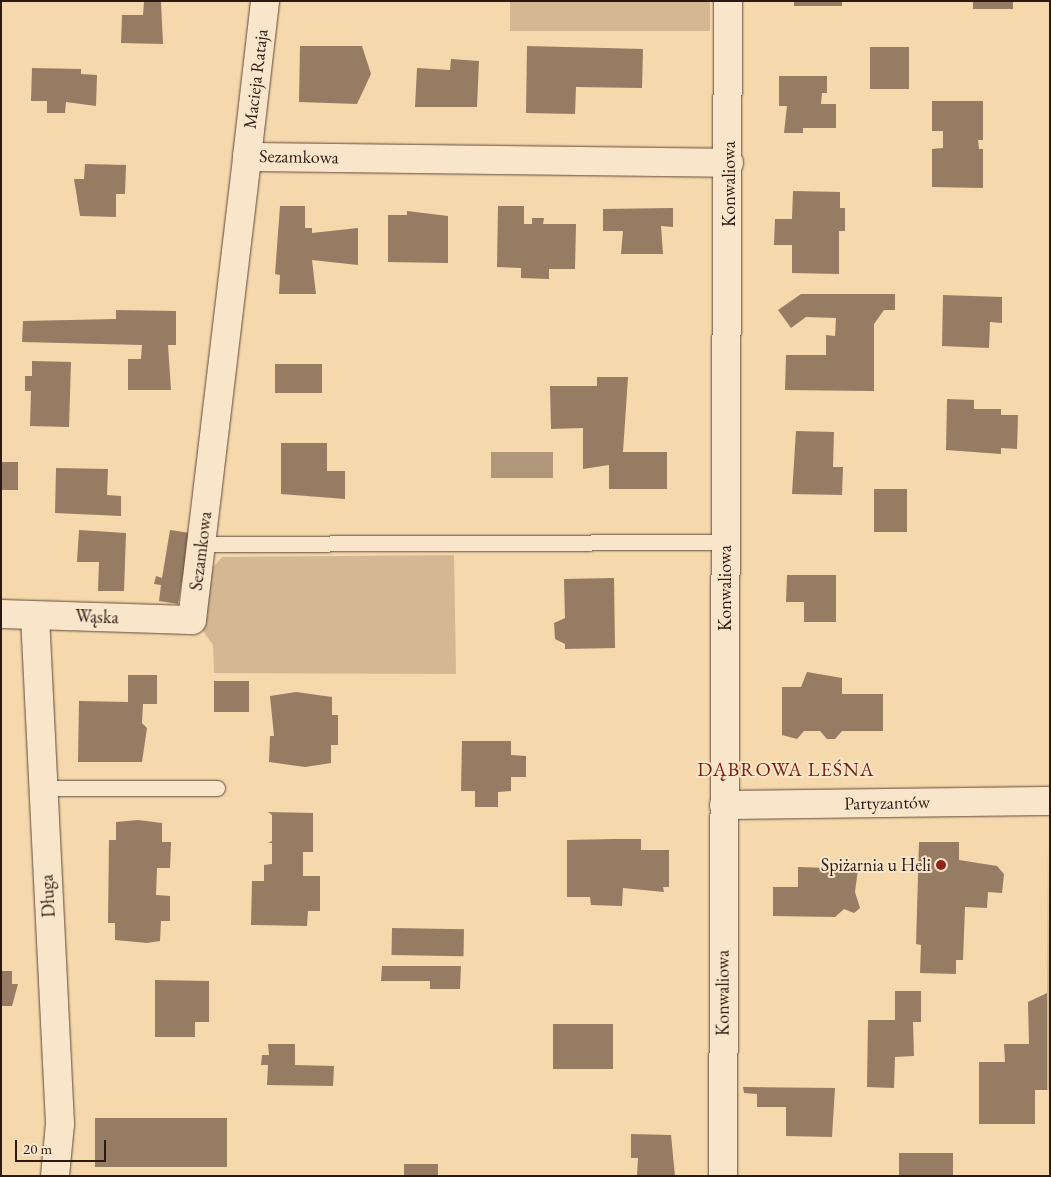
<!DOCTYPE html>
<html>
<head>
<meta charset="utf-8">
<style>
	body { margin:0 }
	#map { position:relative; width:1051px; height:1177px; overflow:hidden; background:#f6d8ad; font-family:"EB Garamond",serif }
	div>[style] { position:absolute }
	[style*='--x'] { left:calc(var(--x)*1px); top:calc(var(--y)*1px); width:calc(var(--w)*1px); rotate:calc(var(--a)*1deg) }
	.green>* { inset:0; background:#d3b893; transform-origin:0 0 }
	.water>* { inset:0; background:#b19779; transform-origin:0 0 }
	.building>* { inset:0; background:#957c63; transform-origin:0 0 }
	.roads { filter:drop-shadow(0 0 1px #5e493a) drop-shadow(0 0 1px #5e493a) }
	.lane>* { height:15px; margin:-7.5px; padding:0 7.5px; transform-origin:7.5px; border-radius:7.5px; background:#f9e6ca }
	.street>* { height:28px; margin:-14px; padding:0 14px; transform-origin:14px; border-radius:14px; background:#f9e6ca }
	.dots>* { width:14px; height:14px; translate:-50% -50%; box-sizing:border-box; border:2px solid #f9e6ca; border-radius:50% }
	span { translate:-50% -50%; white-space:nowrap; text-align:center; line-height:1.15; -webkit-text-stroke:4px #f9e6ca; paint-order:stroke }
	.street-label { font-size:18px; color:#2b1913 }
	.poi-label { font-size:18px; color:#2b1913 }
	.right { translate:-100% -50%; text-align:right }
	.quarter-label { font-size:20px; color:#7a1f14; letter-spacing:1px }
	.frame { position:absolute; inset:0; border:2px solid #2b1913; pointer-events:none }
	.scale { position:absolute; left:15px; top:1140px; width:91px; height:22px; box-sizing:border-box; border:2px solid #2b1913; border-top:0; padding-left:6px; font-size:15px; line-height:18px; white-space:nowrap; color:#2b1913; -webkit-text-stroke:4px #f9e6ca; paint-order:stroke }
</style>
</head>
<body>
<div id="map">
	<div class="green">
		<i style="left:510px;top:1px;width:200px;height:30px"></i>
		<i style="clip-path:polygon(454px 555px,456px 674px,214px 673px,213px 645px,203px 631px,210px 571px,222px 557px)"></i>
		<i style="clip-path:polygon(1048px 844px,1050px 1090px,1047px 1090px,1047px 993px)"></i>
	</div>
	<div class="water">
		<i style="left:491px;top:452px;width:62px;height:26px"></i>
	</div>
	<div class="building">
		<i style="left:794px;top:1px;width:48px;height:5px"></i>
		<i style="left:973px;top:1px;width:40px;height:8px"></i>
		<i style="clip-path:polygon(144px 2px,161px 2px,163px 44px,121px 43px,122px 15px,143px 15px)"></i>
		<i style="clip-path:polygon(300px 46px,362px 46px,371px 74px,357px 104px,299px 102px)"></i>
		<i style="clip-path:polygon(527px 46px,643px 49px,642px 88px,576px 87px,575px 114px,526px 113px)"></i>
		<i style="left:870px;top:47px;width:39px;height:42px"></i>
		<i style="clip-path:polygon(451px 59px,479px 61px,477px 107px,415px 107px,417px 68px,450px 70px)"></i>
		<i style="clip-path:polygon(32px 68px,81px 69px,81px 74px,97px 75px,96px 106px,66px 102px,65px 113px,47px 113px,47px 101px,31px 101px)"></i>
		<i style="clip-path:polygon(779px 76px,827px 76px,827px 93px,822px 93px,821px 104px,836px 104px,836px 128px,803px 128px,803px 133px,784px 133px,787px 106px,779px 106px)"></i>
		<i style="clip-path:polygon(932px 101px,983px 101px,983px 140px,978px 140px,979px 149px,983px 149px,983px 188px,932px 187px,932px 149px,943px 148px,943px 131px,932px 131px)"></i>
		<i style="clip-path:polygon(85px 164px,126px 165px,125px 194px,116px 194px,116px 217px,80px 216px,74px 179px,84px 179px)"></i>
		<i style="clip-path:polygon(793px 191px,840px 192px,840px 208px,845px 208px,845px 231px,839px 231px,839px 274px,792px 273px,792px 245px,774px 245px,775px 219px,792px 219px)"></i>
		<i style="clip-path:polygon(280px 206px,305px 206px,305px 228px,312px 228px,312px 233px,358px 228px,358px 265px,312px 260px,316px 294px,279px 294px,280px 275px,275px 274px)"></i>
		<i style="clip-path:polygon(498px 206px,524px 206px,524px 224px,532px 224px,532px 218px,544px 218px,543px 224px,576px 224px,575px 269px,549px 269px,549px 279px,521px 278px,521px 268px,497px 267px)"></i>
		<i style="clip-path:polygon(673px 208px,673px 227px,661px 226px,663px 254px,621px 254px,623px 231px,603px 231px,603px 209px)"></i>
		<i style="clip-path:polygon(407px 211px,448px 216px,448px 263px,388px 262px,388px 215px,407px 215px)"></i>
		<i style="clip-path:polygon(801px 294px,895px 294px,895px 310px,884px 310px,874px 324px,874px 391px,785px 390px,786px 355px,826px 355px,826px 335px,835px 336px,836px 318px,806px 317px,791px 328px,778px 310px)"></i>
		<i style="clip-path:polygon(943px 295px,1002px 297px,1002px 323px,990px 322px,989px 348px,942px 346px)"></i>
		<i style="clip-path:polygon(116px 310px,176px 311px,176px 345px,168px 345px,171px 390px,128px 390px,128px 359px,141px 359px,142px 345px,22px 342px,23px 321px,116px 319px)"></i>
		<i style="clip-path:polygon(32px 361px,71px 362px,69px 427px,30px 426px,31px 391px,25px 391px,25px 376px,32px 376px)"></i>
		<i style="left:275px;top:364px;width:47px;height:29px"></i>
		<i style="clip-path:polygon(597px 377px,628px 377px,623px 452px,667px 452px,667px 489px,609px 489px,609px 465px,583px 469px,583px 428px,551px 429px,550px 386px,597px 386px)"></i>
		<i style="clip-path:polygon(947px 399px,974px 400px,974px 409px,1001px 409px,1001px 415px,1018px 415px,1017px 449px,1001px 448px,1001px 454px,946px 450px)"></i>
		<i style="clip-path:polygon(796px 431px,834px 432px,833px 467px,843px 467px,842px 495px,792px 494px)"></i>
		<i style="clip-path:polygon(281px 443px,327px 443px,327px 471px,345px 471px,345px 499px,281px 494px)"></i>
		<i style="left:1px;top:462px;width:17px;height:28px"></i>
		<i style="clip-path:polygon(56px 468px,108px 469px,107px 495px,121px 496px,121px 516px,55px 513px)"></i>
		<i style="left:874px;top:489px;width:33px;height:43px"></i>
		<i style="clip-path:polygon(79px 530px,126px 533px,124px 591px,98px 591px,99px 562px,77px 562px)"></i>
		<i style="clip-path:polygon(170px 530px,190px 533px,178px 604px,159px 601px,161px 585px,154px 584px,156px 576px,162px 578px)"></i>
		<i style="clip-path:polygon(787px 575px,836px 575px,836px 622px,804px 622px,804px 602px,786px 602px)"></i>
		<i style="clip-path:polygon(614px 578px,615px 648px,565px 649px,565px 644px,555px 639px,554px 623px,565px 618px,564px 579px)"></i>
		<i style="clip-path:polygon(807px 672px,842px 678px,842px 694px,883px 694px,883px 731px,842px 731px,835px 739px,827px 739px,820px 731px,804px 731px,797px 739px,782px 735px,782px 687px,801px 687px)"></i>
		<i style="clip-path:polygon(128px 675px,157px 675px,157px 704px,143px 704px,142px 723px,147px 728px,142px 762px,78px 762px,79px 701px,128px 702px)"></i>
		<i style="left:214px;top:681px;width:35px;height:31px"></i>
		<i style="clip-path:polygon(296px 692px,332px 697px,332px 715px,338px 715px,338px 745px,331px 745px,331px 763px,305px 767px,269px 762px,270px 736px,274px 736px,270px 696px)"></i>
		<i style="clip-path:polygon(462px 741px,511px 741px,511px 755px,526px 756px,526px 777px,511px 777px,511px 791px,498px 792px,498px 807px,475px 807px,475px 791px,461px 791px)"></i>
		<i style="clip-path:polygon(268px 812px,313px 813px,313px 852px,303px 852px,303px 876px,320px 876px,320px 911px,308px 911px,307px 926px,251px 925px,252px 881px,264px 881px,264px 865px,272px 864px,272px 843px,268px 843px,272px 841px,272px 815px)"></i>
		<i style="clip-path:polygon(138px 820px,162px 823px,162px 842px,171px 842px,170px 868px,157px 868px,156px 895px,170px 896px,170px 921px,161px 921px,160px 941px,147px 943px,115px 940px,115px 923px,108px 923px,109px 840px,116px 840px,116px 822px)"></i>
		<i style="clip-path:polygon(614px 839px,641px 839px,641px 850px,669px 850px,669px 887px,663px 887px,664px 892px,623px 888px,622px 906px,591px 905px,590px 897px,567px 897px,567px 840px)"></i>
		<i style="clip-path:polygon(919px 842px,959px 842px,959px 860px,997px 866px,1004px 874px,1002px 893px,988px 892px,987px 908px,965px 907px,963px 960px,956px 960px,956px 974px,920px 973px,921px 945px,916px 944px)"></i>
		<i style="clip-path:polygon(798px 867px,858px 869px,855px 892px,860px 908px,854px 913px,844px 909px,835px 917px,773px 916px,773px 887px,798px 887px)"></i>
		<i style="left:392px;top:928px;width:72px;height:27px;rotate:1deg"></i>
		<i style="clip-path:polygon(382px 966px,461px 966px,460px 989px,430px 989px,430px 981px,381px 981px)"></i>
		<i style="clip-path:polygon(1px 971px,12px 971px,12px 984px,18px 984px,12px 1006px,1px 1006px)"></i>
		<i style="clip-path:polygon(155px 980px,209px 981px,209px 1022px,195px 1022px,195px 1037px,155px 1037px)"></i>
		<i style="clip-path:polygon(895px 991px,921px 991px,921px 1022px,913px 1022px,914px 1056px,895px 1057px,894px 1088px,867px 1087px,868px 1020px,895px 1020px)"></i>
		<i style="clip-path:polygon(1047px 993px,1047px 1090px,1035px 1090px,1035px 1124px,979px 1124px,979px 1062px,1005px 1062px,1004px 1044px,1029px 1044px,1028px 1002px)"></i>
		<i style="left:553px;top:1024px;width:60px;height:45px"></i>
		<i style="clip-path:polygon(268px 1044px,295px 1044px,295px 1065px,334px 1066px,333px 1086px,267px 1085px,268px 1065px,261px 1065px,262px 1055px,269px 1055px)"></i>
		<i style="clip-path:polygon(743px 1087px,835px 1088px,832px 1137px,786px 1136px,786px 1107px,757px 1107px,757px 1094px,744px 1093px)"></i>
		<i style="left:95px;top:1118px;width:132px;height:49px"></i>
		<i style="clip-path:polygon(631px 1134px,671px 1135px,675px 1176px,637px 1176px,638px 1158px,631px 1158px)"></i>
		<i style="left:899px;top:1153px;width:54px;height:23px"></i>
		<i style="left:404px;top:1164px;width:34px;height:12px"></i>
	</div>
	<div class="roads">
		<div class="lane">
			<i style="--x:202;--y:544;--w:524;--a:-0.22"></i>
			<i style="--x:42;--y:788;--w:175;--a:0"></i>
		</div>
		<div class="street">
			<i style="--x:247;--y:157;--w:157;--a:-83.4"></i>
			<i style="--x:1;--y:614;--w:191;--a:1.8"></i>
			<i style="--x:192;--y:620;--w:466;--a:-83.2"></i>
			<i style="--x:247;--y:157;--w:482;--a:0.7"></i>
			<i style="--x:35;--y:616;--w:509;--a:87.18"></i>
			<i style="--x:60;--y:1124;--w:52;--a:95.5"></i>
			<i style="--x:724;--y:805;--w:326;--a:-0.7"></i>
			<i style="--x:723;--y:1176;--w:1175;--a:-89.76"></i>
		</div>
	</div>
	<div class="dots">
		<i style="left:941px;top:865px;background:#8f2418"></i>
	</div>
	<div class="street-label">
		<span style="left:256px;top:79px;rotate:-83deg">Macieja Rataja</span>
		<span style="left:299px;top:157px;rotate:1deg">Sezamkowa</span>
		<span style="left:729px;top:184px;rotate:-90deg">Konwaliowa</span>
		<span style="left:201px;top:551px;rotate:-83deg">Sezamkowa</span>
		<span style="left:725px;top:588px;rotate:-90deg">Konwaliowa</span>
		<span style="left:97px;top:617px;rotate:2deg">Wąska</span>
		<span style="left:887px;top:803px;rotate:-1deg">Partyzantów</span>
		<span style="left:48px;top:896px;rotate:-93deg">Długa</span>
		<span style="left:723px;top:993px;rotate:-90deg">Konwaliowa</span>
	</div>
	<div class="poi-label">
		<span class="right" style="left:931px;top:865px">Spiżarnia u Heli</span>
	</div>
	<div class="quarter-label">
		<span style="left:786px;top:769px">DĄBROWA LEŚNA</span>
	</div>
	<div class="frame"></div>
	<div class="scale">20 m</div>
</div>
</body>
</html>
